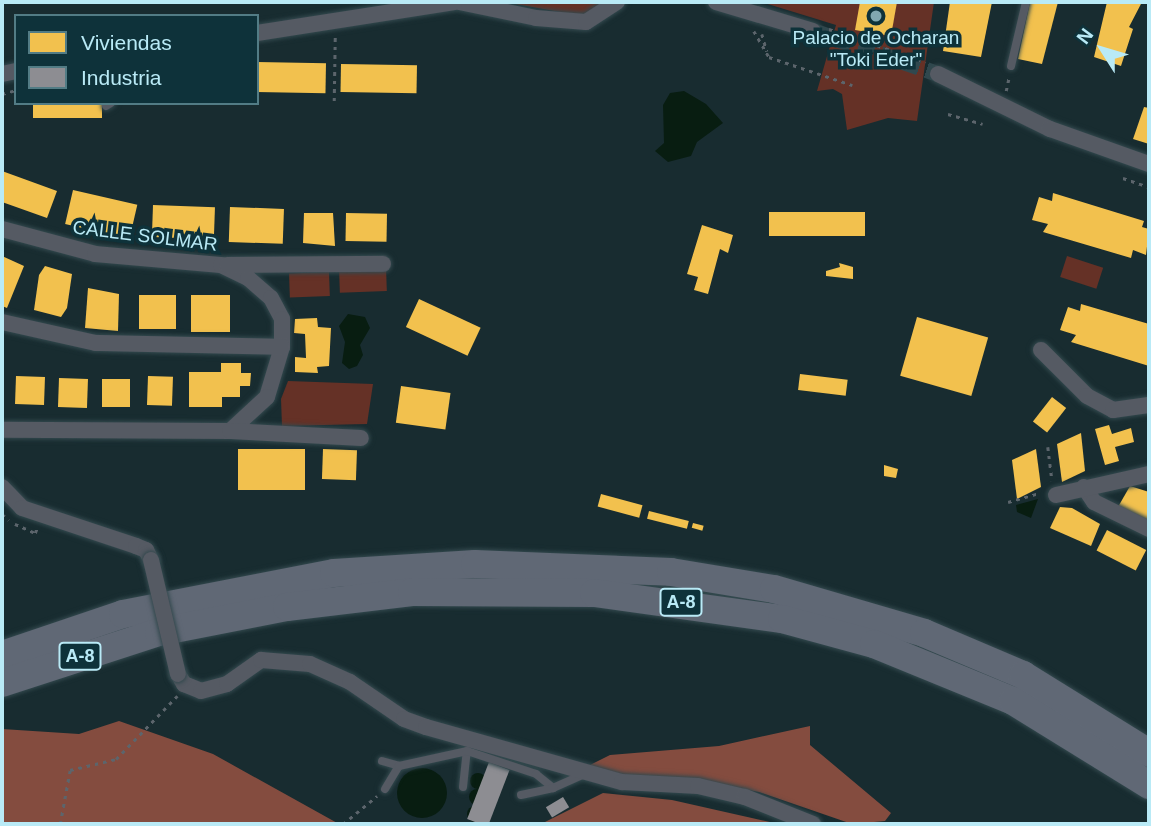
<!DOCTYPE html>
<html>
<head>
<meta charset="utf-8">
<style>
	body { margin:0 }
	#map { position:relative; width:1151px; height:826px; overflow:hidden; background:#182c30; font-family:Helvetica,sans-serif }
	div>[style] { position:absolute }
	[style*='--x'] { left:calc(var(--x)*1px); top:calc(var(--y)*1px); width:calc(var(--w)*1px); rotate:calc(var(--a)*1deg) }
	.green>* { inset:0; background:#653126; transform-origin:0 0 }
	.forest>* { inset:0; background:#844c3f }
	.water>* { inset:0; background:#081d11 }
	.round { border-radius:50% }
	.homes>* { inset:0; background:#f2c14e; transform-origin:0 0 }
	.industry>* { inset:0; background:#8d8d92; transform-origin:0 0 }
	.minor-tunnel>* { height:16px; margin-top:-8px; transform-origin:0; background:repeating-linear-gradient(90deg,#30484e 0 16px,transparent 0 24px) }
	.path>* { height:2.5px; margin-top:-1.25px; transform-origin:0; background:repeating-linear-gradient(90deg,#5c656c 0 3.5px,transparent 0 8.5px) }
	.roads { filter:drop-shadow(0 0 2px #33494e) drop-shadow(0 0 2px #33494e) }
	.service>* { height:8px; margin:-4px; padding:0 4px; transform-origin:4px; border-radius:4px; background:#555a63 }
	.minor>* { height:16px; margin:-8px; padding:0 8px; transform-origin:8px; border-radius:8px; background:#555a63 }
	.motorway>* { height:28px; margin:-14px; padding:0 14px; transform-origin:14px; border-radius:14px; background:#606875 }
	.bridges { filter:drop-shadow(0 0 2px #33494e) drop-shadow(0 0 2px #33494e) }
	.minor-bridge>* { height:16px; margin:-8px; padding:0 8px; transform-origin:8px; border-radius:8px; background:#555a63 }
	.dots>* { width:19px; height:19px; translate:-50% -50%; box-sizing:border-box; border:4px solid #0e323a; border-radius:50% }
	span { translate:-50% -50%; white-space:nowrap; text-align:center; line-height:1.15; -webkit-text-stroke:7px #0e323a; paint-order:stroke }
	.shield-label span { padding:2px 5px; background:#0e323a; border:2px solid; border-radius:5px; -webkit-text-stroke-width:0 }
	.shield-label { font-size:18px; color:#b9eaf6; font-weight:700 }
	.poi-label { font-size:19px; color:#b9eaf6 }
	.street-label { font-size:19px; color:#b9eaf6 }
	.frame { position:absolute; inset:0; border:4px solid #b9eaf6; pointer-events:none }
	.legend { position:absolute; left:14px; top:14px; width:245px; height:91px; box-sizing:border-box; background:#0e323a; border:2px solid #527c85; margin:0; padding:9px 12px; list-style:none; font-size:21px; color:#b9eaf6 }
	.legend li { display:flex; align-items:center; gap:14px; height:35px }
	.legend b { width:35px; border:2px solid #527c85 }
	.north { position:absolute; left:1067px; top:14px; width:70px; height:70px; -webkit-text-stroke:5px #0e323a; paint-order:stroke; rotate:307deg; font-size:19px; font-weight:700; line-height:28px; text-align:center; color:#b9eaf6 }
	.north::after { content:''; display:block; margin:auto; width:24px; height:32px; background:#b9eaf6; clip-path:polygon(50% 0,100% 100%,50% 72%,0 100%) }
</style>
</head>
<body>
<div id="map">
	<div class="green">
		<i style="clip-path:polygon(504px 2px,606px 2px,589px 14px,577px 15px)"></i>
		<i style="clip-path:polygon(761px 2px,934px 2px,917px 121px,888px 118px,847px 130px,842px 94px,833px 89px,817px 91px,836px 25px)"></i>
		<i style="left:1067px;top:256px;width:38px;height:22px;rotate:18deg"></i>
		<i style="left:386px;top:267px;width:24px;height:47px;rotate:88deg"></i>
		<i style="left:329px;top:272px;width:24px;height:40px;rotate:88deg"></i>
		<i style="clip-path:polygon(288px 381px,373px 384px,367px 424px,282px 426px,281px 399px)"></i>
	</div>
	<div class="forest">
		<i style="clip-path:polygon(119px 721px,213px 754px,339px 824px,2px 824px,2px 729px,79px 734px)"></i>
		<i style="clip-path:polygon(810px 726px,810px 745px,891px 813px,885px 821px,852px 824px,759px 792px,711px 783px,638px 778px,588px 766px,610px 755px,719px 746px)"></i>
		<i style="clip-path:polygon(603px 793px,672px 800px,779px 824px,541px 824px)"></i>
	</div>
	<div class="water">
		<i style="clip-path:polygon(684px 91px,706px 104px,723px 123px,697px 142px,691px 156px,668px 162px,655px 151px,664px 143px,663px 105px,670px 93px)"></i>
		<i style="clip-path:polygon(348px 314px,365px 317px,370px 328px,360px 345px,363px 355px,357px 366px,349px 369px,342px 363px,345px 342px,339px 326px)"></i>
		<i style="clip-path:polygon(1038px 499px,1031px 518px,1017px 512px,1016px 505px)"></i>
		<i class="round" style="left:397px;top:768px;width:50px;height:50px"></i>
		<i class="round" style="left:470px;top:773px;width:16px;height:16px"></i>
		<i class="round" style="left:469px;top:789px;width:16px;height:16px"></i>
		<i class="round" style="left:467px;top:806px;width:16px;height:16px"></i>
	</div>
	<div class="homes">
		<i style="clip-path:polygon(860px 2px,897px 2px,891px 36px,855px 30px)"></i>
		<i style="clip-path:polygon(950px 2px,992px 2px,981px 57px,943px 51px)"></i>
		<i style="clip-path:polygon(1030px 2px,1058px 2px,1042px 64px,1018px 59px)"></i>
		<i style="clip-path:polygon(1107px 2px,1142px 2px,1129px 27px,1133px 29px,1121px 66px,1094px 57px)"></i>
		<i style="left:257px;top:62px;width:69px;height:30px;rotate:1deg"></i>
		<i style="left:341px;top:64px;width:76px;height:28px;rotate:1deg"></i>
		<i style="left:33px;top:103px;width:69px;height:15px"></i>
		<i style="clip-path:polygon(1144px 107px,1149px 108px,1149px 144px,1133px 139px)"></i>
		<i style="clip-path:polygon(2px 171px,57px 191px,47px 218px,2px 202px)"></i>
		<i style="left:73px;top:190px;width:66px;height:35px;rotate:13deg"></i>
		<i style="clip-path:polygon(1053px 193px,1144px 221px,1142px 227px,1149px 229px,1146px 255px,1133px 250px,1131px 258px,1043px 232px,1048px 224px,1032px 220px,1039px 197px,1052px 201px)"></i>
		<i style="left:153px;top:205px;width:62px;height:32px;rotate:2deg"></i>
		<i style="left:230px;top:207px;width:54px;height:35px;rotate:2deg"></i>
		<i style="left:865px;top:212px;width:24px;height:96px;rotate:90deg"></i>
		<i style="clip-path:polygon(304px 213px,333px 213px,335px 246px,303px 243px)"></i>
		<i style="left:346px;top:213px;width:41px;height:28px;rotate:1deg"></i>
		<i style="clip-path:polygon(702px 225px,733px 235px,728px 253px,720px 249px,708px 294px,694px 290px,698px 277px,687px 274px)"></i>
		<i style="clip-path:polygon(2px 256px,24px 266px,7px 308px,2px 306px)"></i>
		<i style="clip-path:polygon(839px 263px,853px 267px,853px 279px,826px 276px,826px 271px,840px 267px)"></i>
		<i style="clip-path:polygon(45px 266px,72px 274px,67px 308px,61px 317px,34px 310px,39px 275px)"></i>
		<i style="clip-path:polygon(88px 288px,119px 294px,118px 331px,85px 328px)"></i>
		<i style="left:139px;top:295px;width:37px;height:34px"></i>
		<i style="left:191px;top:295px;width:39px;height:37px"></i>
		<i style="left:419px;top:299px;width:68px;height:31px;rotate:25deg"></i>
		<i style="clip-path:polygon(1081px 304px,1149px 324px,1149px 366px,1071px 342px,1076px 335px,1060px 330px,1068px 307px,1080px 311px)"></i>
		<i style="left:917px;top:317px;width:74px;height:61px;rotate:16deg"></i>
		<i style="clip-path:polygon(317px 318px,318px 327px,331px 328px,329px 366px,317px 367px,318px 373px,295px 372px,295px 357px,306px 358px,305px 334px,294px 333px,295px 319px)"></i>
		<i style="clip-path:polygon(221px 363px,241px 363px,241px 373px,251px 373px,250px 386px,240px 386px,240px 397px,222px 397px,222px 407px,189px 407px,189px 372px,221px 372px)"></i>
		<i style="left:800px;top:374px;width:48px;height:16px;rotate:7deg"></i>
		<i style="left:16px;top:376px;width:29px;height:28px;rotate:2deg"></i>
		<i style="left:148px;top:376px;width:25px;height:29px;rotate:2deg"></i>
		<i style="left:59px;top:378px;width:29px;height:29px;rotate:2deg"></i>
		<i style="left:102px;top:379px;width:28px;height:28px"></i>
		<i style="left:401px;top:386px;width:50px;height:37px;rotate:8deg"></i>
		<i style="left:1052px;top:397px;width:18px;height:31px;rotate:38deg"></i>
		<i style="clip-path:polygon(1109px 425px,1112px 434px,1131px 428px,1134px 442px,1115px 447px,1119px 461px,1105px 465px,1095px 429px)"></i>
		<i style="clip-path:polygon(1081px 433px,1085px 471px,1062px 482px,1057px 444px)"></i>
		<i style="left:238px;top:449px;width:67px;height:41px"></i>
		<i style="left:323px;top:449px;width:34px;height:30px;rotate:2deg"></i>
		<i style="clip-path:polygon(1036px 449px,1041px 487px,1017px 499px,1012px 460px)"></i>
		<i style="clip-path:polygon(884px 465px,898px 469px,896px 478px,884px 476px)"></i>
		<i style="clip-path:polygon(1130px 486px,1149px 492px,1149px 523px,1118px 507px)"></i>
		<i style="left:601px;top:494px;width:43px;height:13px;rotate:15deg"></i>
		<i style="clip-path:polygon(1060px 507px,1072px 508px,1100px 524px,1091px 546px,1050px 528px)"></i>
		<i style="left:649px;top:511px;width:41px;height:8px;rotate:14deg"></i>
		<i style="left:693px;top:523px;width:11px;height:5px;rotate:15deg"></i>
		<i style="left:1107px;top:530px;width:44px;height:23px;rotate:27deg"></i>
	</div>
	<div class="industry">
		<i style="left:489px;top:762px;width:22px;height:61px;rotate:21deg"></i>
		<i style="left:563px;top:797px;width:12px;height:20px;rotate:59deg"></i>
	</div>
	<div class="minor-tunnel">
		<i style="--x:813;--y:31;--w:132;--a:19"></i>
	</div>
	<div class="path">
		<i style="--x:829;--y:29;--w:102;--a:18.8"></i>
		<i style="--x:754;--y:31;--w:30;--a:60"></i>
		<i style="--x:769;--y:57;--w:88;--a:18.6"></i>
		<i style="--x:762;--y:34;--w:18;--a:74"></i>
		<i style="--x:1006;--y:91;--w:14;--a:-78"></i>
		<i style="--x:2;--y:94;--w:15;--a:-16"></i>
		<i style="--x:334;--y:101;--w:64;--a:-89.1"></i>
		<i style="--x:948;--y:114;--w:36;--a:16"></i>
		<i style="--x:1123;--y:178;--w:28;--a:19"></i>
		<i style="--x:1048;--y:447;--w:34;--a:83"></i>
		<i style="--x:1008;--y:502;--w:33;--a:-16"></i>
		<i style="--x:2;--y:514;--w:9;--a:41"></i>
		<i style="--x:15;--y:524;--w:22;--a:24"></i>
		<i style="--x:35;--y:533;--w:5;--a:-68"></i>
		<i style="--x:60;--y:824;--w:55;--a:-79.5"></i>
		<i style="--x:70;--y:770;--w:47;--a:-13.4"></i>
		<i style="--x:116;--y:759;--w:88;--a:-45.9"></i>
		<i style="--x:343;--y:824;--w:44;--a:-39.5"></i>
	</div>
	<div class="roads">
		<div class="service">
			<i style="--x:1011;--y:66;--w:66;--a:-76.8"></i>
			<i style="--x:106;--y:106;--w:6;--a:-31"></i>
			<i style="--x:382;--y:761;--w:18;--a:16"></i>
			<i style="--x:463;--y:787;--w:36;--a:-84"></i>
			<i style="--x:385;--y:789;--w:27;--a:-59"></i>
			<i style="--x:399;--y:766;--w:70;--a:-12.4"></i>
			<i style="--x:467;--y:751;--w:73;--a:18.4"></i>
			<i style="--x:536;--y:774;--w:22;--a:39"></i>
			<i style="--x:553;--y:788;--w:35;--a:-24"></i>
			<i style="--x:521;--y:795;--w:33;--a:-12"></i>
		</div>
		<div class="minor">
			<i style="--x:459;--y:2;--w:79;--a:11.7"></i>
			<i style="--x:536;--y:18;--w:50;--a:4.6"></i>
			<i style="--x:586;--y:22;--w:37;--a:-33"></i>
			<i style="--x:716;--y:2;--w:101;--a:16.6"></i>
			<i style="--x:257;--y:33;--w:200;--a:-8.9"></i>
			<i style="--x:2;--y:74;--w:14;--a:-12"></i>
			<i style="--x:938;--y:74;--w:125;--a:26.2"></i>
			<i style="--x:1050;--y:129;--w:105;--a:19.5"></i>
			<i style="--x:2;--y:229;--w:96;--a:15"></i>
			<i style="--x:95;--y:254;--w:126;--a:5"></i>
			<i style="--x:221;--y:265;--w:30;--a:26"></i>
			<i style="--x:248;--y:278;--w:30;--a:41"></i>
			<i style="--x:271;--y:298;--w:24;--a:62"></i>
			<i style="--x:282;--y:319;--w:28;--a:90"></i>
			<i style="--x:282;--y:347;--w:52;--a:106.7"></i>
			<i style="--x:267;--y:397;--w:50;--a:137.4"></i>
			<i style="--x:230;--y:431;--w:228;--a:-179.7"></i>
			<i style="--x:227;--y:265;--w:156;--a:-0.4"></i>
			<i style="--x:2;--y:322;--w:96;--a:12.6"></i>
			<i style="--x:96;--y:343;--w:186;--a:1.2"></i>
			<i style="--x:1041;--y:350;--w:65;--a:45"></i>
			<i style="--x:1087;--y:396;--w:30;--a:28"></i>
			<i style="--x:1113;--y:410;--w:36;--a:-8"></i>
			<i style="--x:230;--y:431;--w:131;--a:3.1"></i>
			<i style="--x:2;--y:487;--w:29;--a:46"></i>
			<i style="--x:22;--y:508;--w:120;--a:18.4"></i>
			<i style="--x:136;--y:546;--w:11;--a:22"></i>
			<i style="--x:146;--y:550;--w:11;--a:63"></i>
			<i style="--x:1084;--y:487;--w:18;--a:56"></i>
			<i style="--x:1094;--y:502;--w:61;--a:26.1"></i>
			<i style="--x:1056;--y:495;--w:95;--a:-12.7"></i>
			<i style="--x:178;--y:674;--w:12;--a:59"></i>
			<i style="--x:184;--y:684;--w:18;--a:22"></i>
			<i style="--x:201;--y:691;--w:27;--a:-15"></i>
			<i style="--x:227;--y:684;--w:42;--a:-35.2"></i>
			<i style="--x:261;--y:660;--w:49;--a:4.7"></i>
			<i style="--x:310;--y:664;--w:44;--a:24.2"></i>
			<i style="--x:350;--y:682;--w:65;--a:34.4"></i>
			<i style="--x:404;--y:719;--w:23;--a:20"></i>
			<i style="--x:426;--y:727;--w:204;--a:15.7"></i>
			<i style="--x:622;--y:782;--w:76;--a:3"></i>
			<i style="--x:698;--y:786;--w:48;--a:13.2"></i>
			<i style="--x:745;--y:797;--w:73;--a:21.7"></i>
		</div>
		<div class="motorway">
			<i style="--x:2;--y:655;--w:128;--a:-18.7"></i>
			<i style="--x:123;--y:614;--w:215;--a:-11"></i>
			<i style="--x:334;--y:573;--w:141;--a:-3.7"></i>
			<i style="--x:475;--y:564;--w:196;--a:2.3"></i>
			<i style="--x:671;--y:572;--w:104;--a:9.4"></i>
			<i style="--x:774;--y:589;--w:156;--a:16.3"></i>
			<i style="--x:924;--y:633;--w:108;--a:23"></i>
			<i style="--x:1023;--y:675;--w:148;--a:31.8"></i>
			<i style="--x:2;--y:683;--w:165;--a:-18"></i>
			<i style="--x:159;--y:632;--w:130;--a:-11.1"></i>
			<i style="--x:287;--y:607;--w:126;--a:-6.8"></i>
			<i style="--x:412;--y:592;--w:182;--a:0.3"></i>
			<i style="--x:594;--y:593;--w:190;--a:7.9"></i>
			<i style="--x:782;--y:619;--w:95;--a:15.2"></i>
			<i style="--x:874;--y:644;--w:150;--a:22.3"></i>
			<i style="--x:1013;--y:701;--w:160;--a:31.7"></i>
		</div>
	</div>
	<div class="bridges">
		<div class="minor-bridge">
			<i style="--x:151;--y:560;--w:117;--a:76.7"></i>
		</div>
	</div>
	<div class="dots">
		<i style="left:876px;top:16px;background:#81a8b1"></i>
	</div>
	<div class="shield-label">
		<span style="left:681px;top:602px">A-8</span>
		<span style="left:80px;top:656px">A-8</span>
	</div>
	<div class="poi-label">
		<span style="left:876px;top:49px">Palacio de Ocharan<br>"Toki Eder"</span>
	</div>
	<div class="street-label">
		<span style="left:145px;top:236px;rotate:7deg">CALLE SOLMAR</span>
	</div>
	<div class="frame"></div>
	<ul class="legend">
	<li><b style="height:19px;background:#f2c14e"></b>Viviendas</li>
	<li><b style="height:19px;background:#8d8d92"></b>Industria</li>
	</ul>
	<div class="north">N</div>
</div>
</body>
</html>
